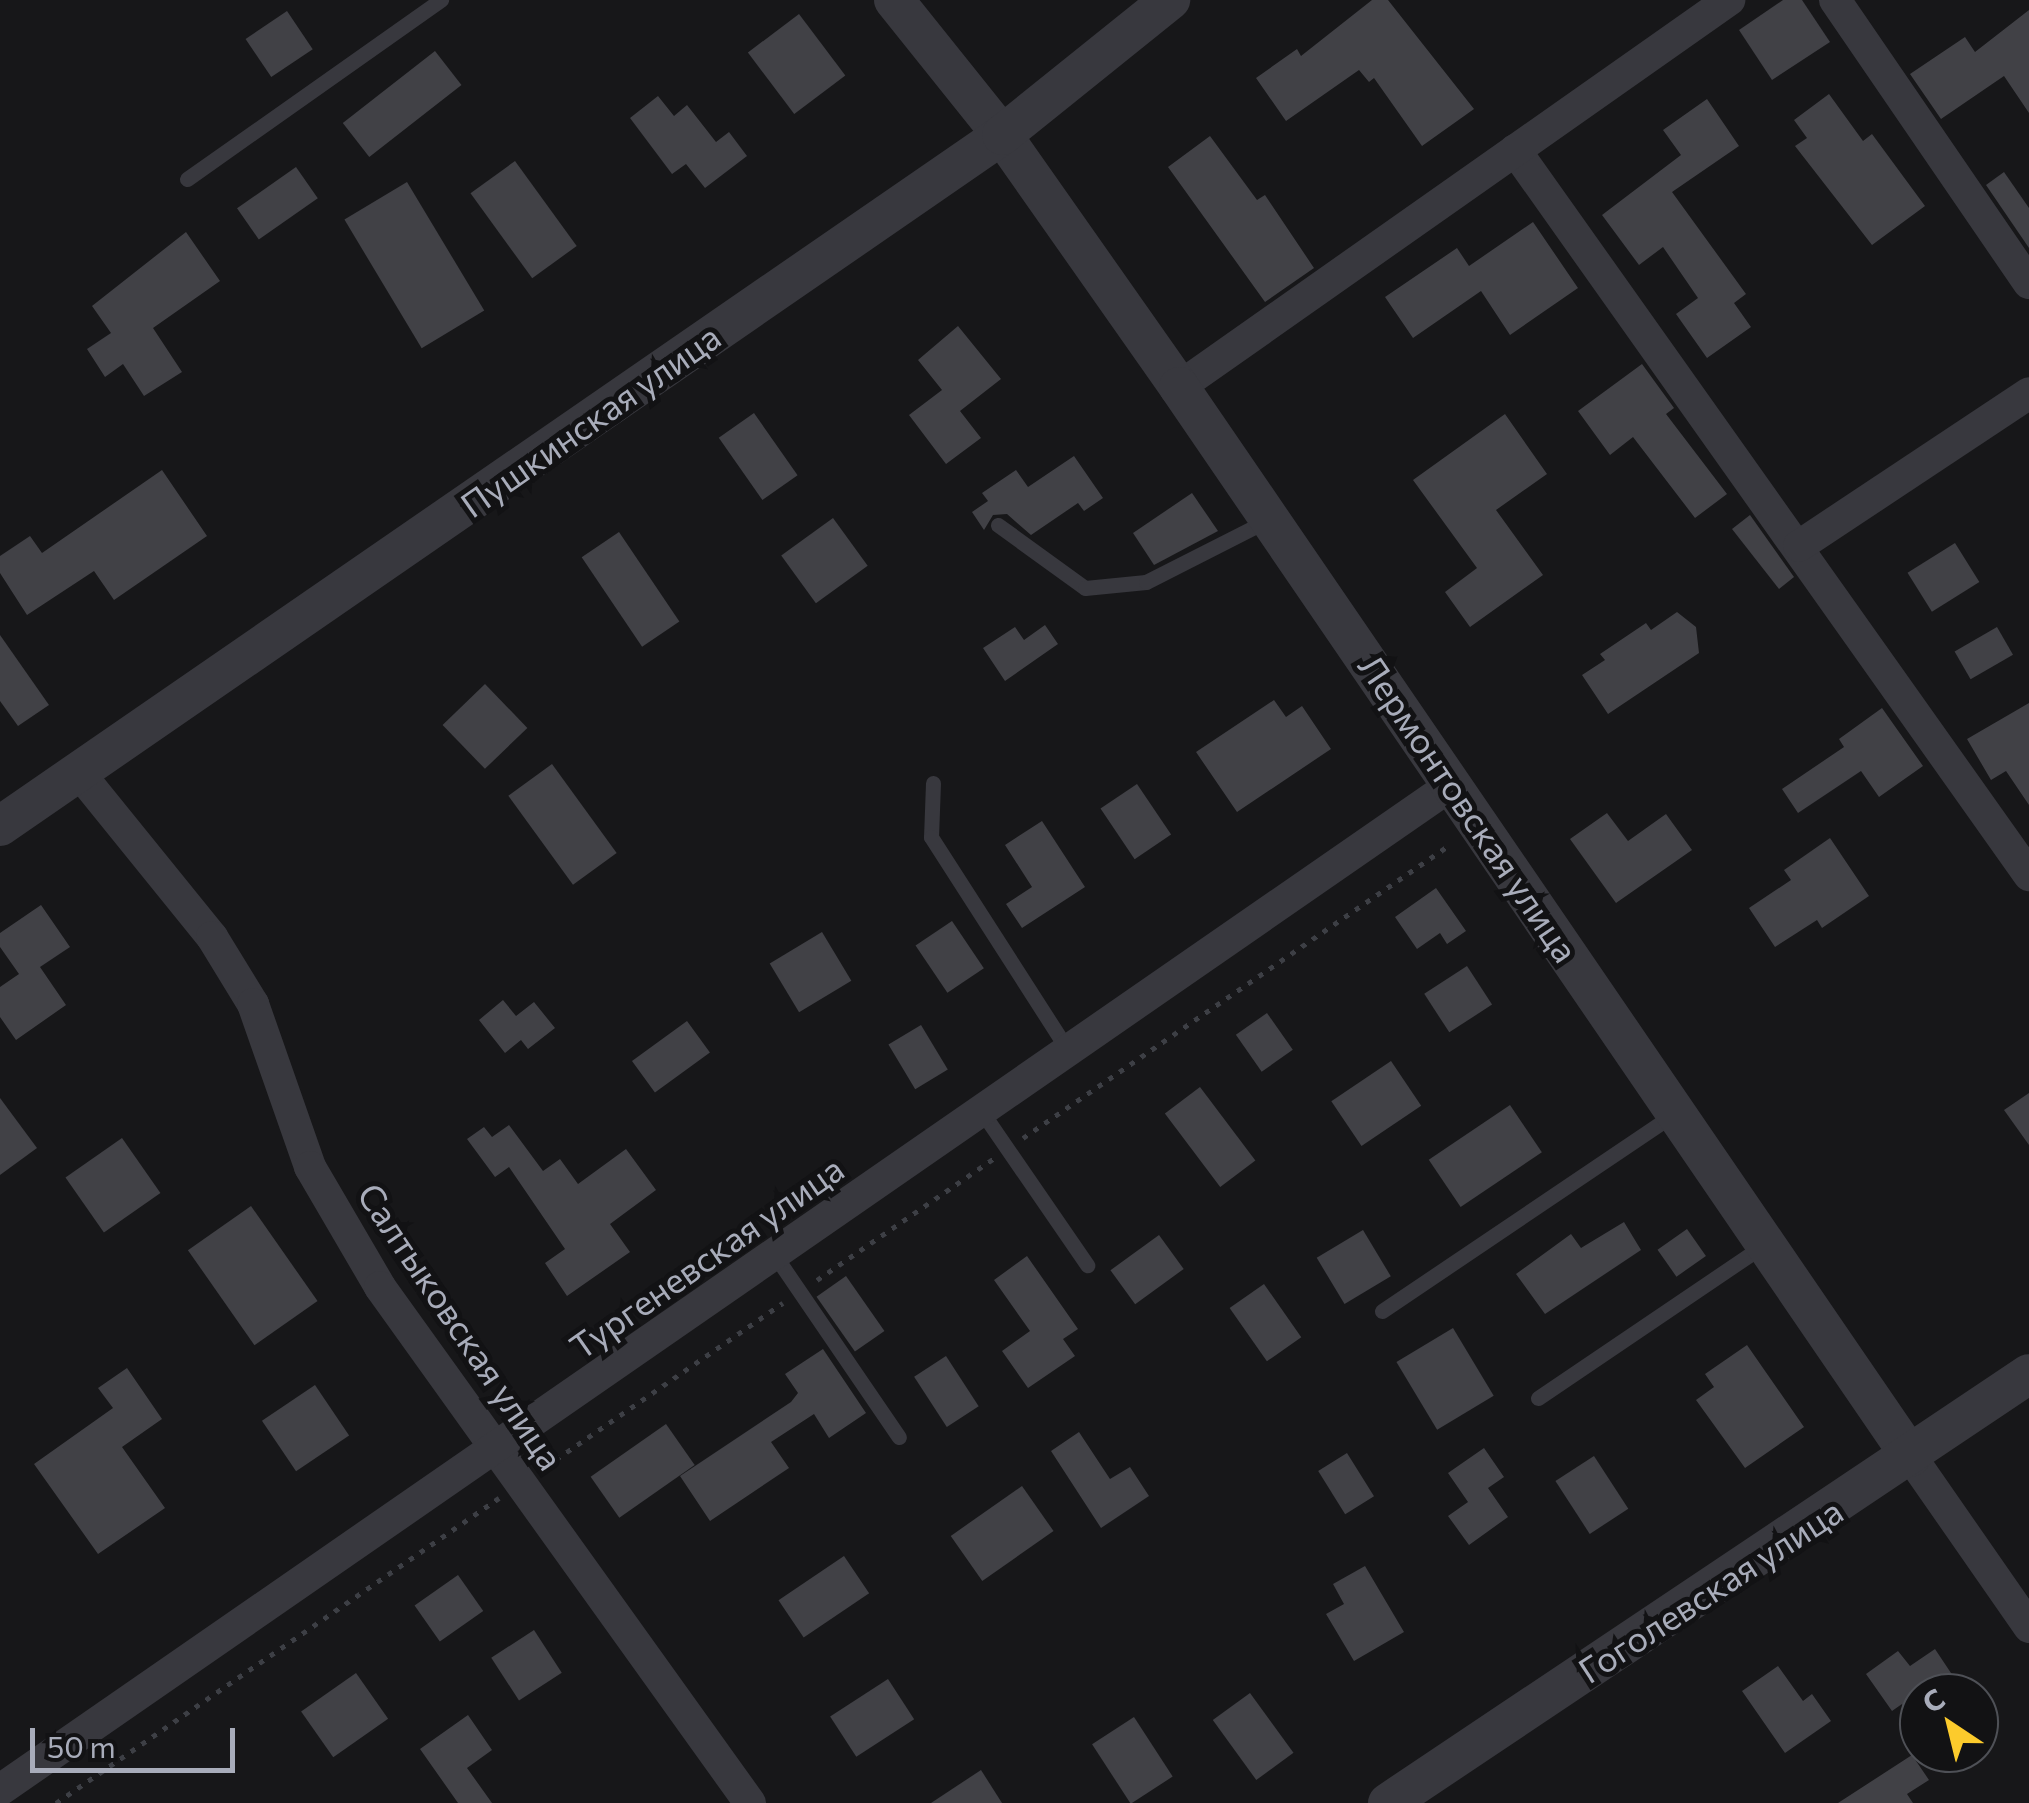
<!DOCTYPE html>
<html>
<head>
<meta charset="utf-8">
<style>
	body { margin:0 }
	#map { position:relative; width:2029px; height:1803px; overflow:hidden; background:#171719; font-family:Commissioner,sans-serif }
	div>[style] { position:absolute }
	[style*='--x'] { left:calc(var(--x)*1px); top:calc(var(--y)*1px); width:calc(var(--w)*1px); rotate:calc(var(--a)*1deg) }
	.building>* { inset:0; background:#414146; transform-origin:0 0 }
	.path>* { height:5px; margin-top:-2.5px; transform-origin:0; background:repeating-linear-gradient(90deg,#3d3f45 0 5px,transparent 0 13px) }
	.service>* { height:15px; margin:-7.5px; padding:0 7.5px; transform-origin:7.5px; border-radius:7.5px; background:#38383e }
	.minor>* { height:32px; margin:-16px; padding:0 16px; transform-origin:16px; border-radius:16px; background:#38383e }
	.tertiary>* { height:40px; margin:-20px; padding:0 20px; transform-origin:20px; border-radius:20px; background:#38383e }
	span { translate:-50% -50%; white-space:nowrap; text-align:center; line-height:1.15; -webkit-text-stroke:10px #121214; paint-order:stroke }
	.street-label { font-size:35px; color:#a8acba }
	.north { position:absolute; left:1899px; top:1673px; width:100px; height:100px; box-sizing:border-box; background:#121214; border:2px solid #4e5056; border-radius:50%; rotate:325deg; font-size:28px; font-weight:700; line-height:40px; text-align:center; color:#a8acba }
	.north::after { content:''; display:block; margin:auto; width:35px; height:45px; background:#fccb2c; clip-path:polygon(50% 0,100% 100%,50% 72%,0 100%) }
	.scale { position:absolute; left:30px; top:1728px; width:205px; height:45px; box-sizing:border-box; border:5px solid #a8acba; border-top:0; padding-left:12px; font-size:30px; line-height:35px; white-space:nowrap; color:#a8acba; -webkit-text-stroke:8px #121214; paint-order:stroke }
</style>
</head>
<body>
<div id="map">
	<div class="building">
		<i style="clip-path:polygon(1372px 0,1388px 0,1474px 109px,1422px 146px,1374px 78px,1369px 82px,1359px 70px,1286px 121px,1256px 78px,1297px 49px,1301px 56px)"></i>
		<i style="clip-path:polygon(1783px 0,1802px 0,1830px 42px,1772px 80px,1739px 30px)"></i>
		<i style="clip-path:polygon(2029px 10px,2029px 113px,2004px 76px,1941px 119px,1910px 74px,1965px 37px,1975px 52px)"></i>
		<i style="left:287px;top:11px;width:46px;height:50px;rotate:56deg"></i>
		<i style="left:799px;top:14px;width:77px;height:64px;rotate:53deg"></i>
		<i style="left:435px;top:51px;width:43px;height:117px;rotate:52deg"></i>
		<i style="clip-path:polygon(1829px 94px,1863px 141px,1872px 134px,1925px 206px,1872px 245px,1795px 146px,1807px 138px,1794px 120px)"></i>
		<i style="clip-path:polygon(658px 96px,674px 116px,687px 105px,716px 142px,729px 132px,747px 156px,705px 188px,686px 164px,672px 174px,630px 118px)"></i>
		<i style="clip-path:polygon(1707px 99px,1739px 146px,1672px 192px,1746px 294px,1734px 303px,1751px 327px,1707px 358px,1676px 314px,1698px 298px,1663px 247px,1639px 265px,1602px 215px,1681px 155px,1663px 130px)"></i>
		<i style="clip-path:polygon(1210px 136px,1257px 200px,1265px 195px,1314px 268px,1265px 302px,1168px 167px)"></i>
		<i style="left:515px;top:161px;width:105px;height:55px;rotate:54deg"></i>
		<i style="left:296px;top:167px;width:38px;height:72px;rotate:55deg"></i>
		<i style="clip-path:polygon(2004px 172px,2029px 208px,2029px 248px,1986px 185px)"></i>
		<i style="left:407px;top:182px;width:150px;height:73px;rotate:59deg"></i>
		<i style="clip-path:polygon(1533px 222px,1578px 288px,1510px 335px,1481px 291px,1413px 338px,1385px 297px,1457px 248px,1469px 266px)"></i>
		<i style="clip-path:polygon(186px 232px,220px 281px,153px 328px,182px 372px,144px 396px,123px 364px,105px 377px,87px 349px,111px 333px,92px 306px)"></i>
		<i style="clip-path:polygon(958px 326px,1001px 379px,960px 411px,981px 438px,946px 464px,909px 415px,942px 390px,918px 360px)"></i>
		<i style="clip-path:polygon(1642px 364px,1674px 408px,1666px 414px,1727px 494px,1695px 518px,1633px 437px,1610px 455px,1578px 411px)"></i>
		<i style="left:754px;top:413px;width:76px;height:43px;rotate:55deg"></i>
		<i style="clip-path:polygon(1505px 414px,1547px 474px,1496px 510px,1543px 575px,1470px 627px,1445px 592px,1477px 568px,1413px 480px)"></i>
		<i style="clip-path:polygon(1074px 456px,1103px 498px,1084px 511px,1078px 503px,1031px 535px,1007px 514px,993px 515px,984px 530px,972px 512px,988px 501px,982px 493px,1016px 470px,1028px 487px)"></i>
		<i style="clip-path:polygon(162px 470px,207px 536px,114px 600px,94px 571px,27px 615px,0 573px,0 556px,30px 536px,42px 553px)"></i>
		<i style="clip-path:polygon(1192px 493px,1218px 531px,1154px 565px,1133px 533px)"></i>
		<i style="clip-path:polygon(1750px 515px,1794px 577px,1779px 589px,1732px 529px)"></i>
		<i style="left:833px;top:518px;width:59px;height:64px;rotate:54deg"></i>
		<i style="left:619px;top:532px;width:108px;height:45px;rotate:56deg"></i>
		<i style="left:1955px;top:543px;width:46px;height:56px;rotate:58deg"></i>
		<i style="clip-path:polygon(1677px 612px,1696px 627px,1699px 653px,1608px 714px,1582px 675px,1605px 660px,1600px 654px,1646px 623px,1651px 630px)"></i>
		<i style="clip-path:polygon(1045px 625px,1058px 644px,1005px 681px,983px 648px,1015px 627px,1024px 640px)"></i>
		<i style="left:1997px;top:627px;width:32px;height:49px;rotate:60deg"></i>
		<i style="clip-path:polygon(0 635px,49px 705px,18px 726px,0 701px)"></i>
		<i style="left:485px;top:684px;width:61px;height:59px;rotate:46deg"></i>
		<i style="clip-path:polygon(1274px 700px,1286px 717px,1302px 706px,1331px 749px,1237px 812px,1196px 752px)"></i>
		<i style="clip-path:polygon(2029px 703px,2029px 805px,2006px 771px,1991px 780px,1967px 739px)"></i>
		<i style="clip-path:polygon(1882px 708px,1923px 766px,1879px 797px,1861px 771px,1798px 813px,1782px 789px,1844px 747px,1839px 739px)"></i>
		<i style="left:552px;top:764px;width:110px;height:54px;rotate:54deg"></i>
		<i style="left:1137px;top:784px;width:61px;height:44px;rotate:56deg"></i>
		<i style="clip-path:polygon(1607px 813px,1628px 841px,1666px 814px,1692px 850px,1616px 903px,1570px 839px)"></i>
		<i style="clip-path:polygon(1042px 821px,1085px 887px,1022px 928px,1006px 904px,1032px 887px,1005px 845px)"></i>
		<i style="clip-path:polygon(1830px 838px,1869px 896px,1822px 928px,1817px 920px,1775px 947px,1749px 908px,1791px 880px,1784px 870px)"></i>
		<i style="clip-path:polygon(1436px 888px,1466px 931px,1447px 944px,1440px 933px,1417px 949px,1395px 917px)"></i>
		<i style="clip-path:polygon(41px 905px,70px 947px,40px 967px,66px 1005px,16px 1040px,0 1017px,0 987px,19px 974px,0 947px,0 933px)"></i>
		<i style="left:952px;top:921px;width:57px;height:44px;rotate:56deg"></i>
		<i style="left:822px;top:932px;width:57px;height:61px;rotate:59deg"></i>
		<i style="left:1467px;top:966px;width:46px;height:51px;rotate:57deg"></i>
		<i style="clip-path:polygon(503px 1000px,516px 1016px,534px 1002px,555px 1028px,528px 1049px,521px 1040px,505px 1053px,479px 1020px)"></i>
		<i style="left:1267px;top:1013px;width:45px;height:38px;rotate:55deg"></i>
		<i style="left:687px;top:1021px;width:39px;height:68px;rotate:54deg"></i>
		<i style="left:921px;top:1025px;width:52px;height:38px;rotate:59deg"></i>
		<i style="left:1391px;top:1061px;width:54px;height:72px;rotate:56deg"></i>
		<i style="left:1200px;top:1087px;width:92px;height:44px;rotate:53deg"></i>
		<i style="clip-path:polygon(2029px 1093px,2029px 1145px,2004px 1110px)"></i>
		<i style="clip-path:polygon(0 1098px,37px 1148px,0 1175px)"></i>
		<i style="left:1510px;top:1105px;width:57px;height:98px;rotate:56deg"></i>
		<i style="clip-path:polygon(509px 1125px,543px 1171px,560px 1159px,578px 1184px,626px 1149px,656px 1190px,610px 1224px,630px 1252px,567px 1296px,545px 1263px,565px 1249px,509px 1167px,495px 1177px,467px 1139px,484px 1127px,492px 1137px)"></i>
		<i style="left:122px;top:1138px;width:67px;height:69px;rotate:55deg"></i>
		<i style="left:251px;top:1206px;width:116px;height:77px;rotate:55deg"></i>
		<i style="clip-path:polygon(1624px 1222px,1641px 1250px,1545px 1314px,1516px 1274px,1571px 1234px,1581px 1248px)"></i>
		<i style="left:1687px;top:1229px;width:33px;height:36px;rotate:55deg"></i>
		<i style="left:1363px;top:1230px;width:54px;height:54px;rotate:59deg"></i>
		<i style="left:1159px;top:1235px;width:42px;height:60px;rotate:54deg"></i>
		<i style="clip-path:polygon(1027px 1256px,1078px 1329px,1063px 1339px,1075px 1356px,1028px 1388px,1002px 1351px,1030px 1331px,994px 1280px)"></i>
		<i style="left:846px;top:1276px;width:67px;height:36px;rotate:55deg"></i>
		<i style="left:1264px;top:1284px;width:65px;height:42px;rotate:55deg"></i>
		<i style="left:1453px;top:1328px;width:79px;height:66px;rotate:59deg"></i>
		<i style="clip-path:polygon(1747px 1345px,1804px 1427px,1745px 1468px,1696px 1400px,1714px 1387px,1705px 1374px)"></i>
		<i style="clip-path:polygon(823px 1349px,866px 1413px,829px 1438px,814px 1414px,771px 1442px,789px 1468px,710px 1521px,680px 1476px,791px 1402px,798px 1393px,785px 1374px)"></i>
		<i style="left:946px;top:1356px;width:60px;height:38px;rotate:57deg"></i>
		<i style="clip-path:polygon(127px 1368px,162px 1419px,122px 1447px,165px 1508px,98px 1554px,34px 1464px,113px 1408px,98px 1388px)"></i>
		<i style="left:315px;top:1385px;width:61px;height:64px;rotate:56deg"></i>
		<i style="left:666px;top:1424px;width:50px;height:92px;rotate:55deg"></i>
		<i style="clip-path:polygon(1079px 1432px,1110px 1479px,1130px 1467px,1149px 1496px,1101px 1528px,1051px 1451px)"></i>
		<i style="clip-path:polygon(1484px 1448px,1504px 1477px,1488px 1488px,1508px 1517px,1469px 1545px,1448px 1516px,1468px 1502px,1448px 1473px)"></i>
		<i style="left:1347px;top:1453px;width:51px;height:34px;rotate:58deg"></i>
		<i style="left:1594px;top:1456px;width:63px;height:46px;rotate:57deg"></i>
		<i style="left:1022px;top:1486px;width:55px;height:87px;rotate:55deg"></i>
		<i style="left:844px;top:1556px;width:45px;height:79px;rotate:56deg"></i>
		<i style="clip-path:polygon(1365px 1566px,1404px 1632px,1354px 1661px,1326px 1614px,1344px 1604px,1333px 1584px)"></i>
		<i style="left:458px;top:1575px;width:44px;height:53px;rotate:55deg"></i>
		<i style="left:534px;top:1630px;width:51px;height:51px;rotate:57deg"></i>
		<i style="clip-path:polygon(1935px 1649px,1955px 1679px,1935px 1693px,1919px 1693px,1919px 1729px,1902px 1704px,1892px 1711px,1866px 1674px,1898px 1651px,1910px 1666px)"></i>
		<i style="clip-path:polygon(1778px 1666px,1803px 1701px,1812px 1694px,1831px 1721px,1785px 1753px,1742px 1691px)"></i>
		<i style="left:356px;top:1673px;width:56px;height:67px;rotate:55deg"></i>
		<i style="left:888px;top:1679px;width:48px;height:69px;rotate:57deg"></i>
		<i style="left:1250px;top:1693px;width:74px;height:46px;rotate:54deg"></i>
		<i style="clip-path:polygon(468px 1715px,492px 1750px,467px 1768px,492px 1803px,458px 1803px,420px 1749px)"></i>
		<i style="left:1134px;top:1717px;width:71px;height:50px;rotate:57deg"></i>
		<i style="clip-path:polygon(1912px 1755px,1929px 1780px,1907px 1794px,1913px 1803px,1838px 1803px)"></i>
		<i style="clip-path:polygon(981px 1770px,1002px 1803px,931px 1803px)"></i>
	</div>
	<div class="path">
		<i style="--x:1023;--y:1138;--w:519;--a:-34.49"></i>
		<i style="--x:817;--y:1280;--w:214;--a:-34.5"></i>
		<i style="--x:545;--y:1467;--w:289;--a:-34.6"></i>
		<i style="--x:56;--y:1803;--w:538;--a:-34.55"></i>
	</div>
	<div class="service">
		<i style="--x:187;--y:179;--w:311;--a:-35.2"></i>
		<i style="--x:998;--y:525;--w:107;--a:35.9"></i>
		<i style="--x:1085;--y:588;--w:61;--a:-5.6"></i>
		<i style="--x:1146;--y:582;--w:135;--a:-26.9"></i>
		<i style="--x:933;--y:783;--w:54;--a:92.1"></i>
		<i style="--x:931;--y:837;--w:255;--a:57.3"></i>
		<i style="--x:982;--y:1112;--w:186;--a:55.5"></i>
		<i style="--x:776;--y:1257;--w:218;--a:55.7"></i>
		<i style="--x:1382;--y:1311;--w:351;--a:-34"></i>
		<i style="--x:1538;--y:1398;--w:273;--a:-34.1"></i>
	</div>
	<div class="minor">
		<i style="--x:1835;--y:0;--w:343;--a:55.6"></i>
		<i style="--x:1515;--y:150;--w:889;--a:54.66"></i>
		<i style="--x:1179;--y:387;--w:673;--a:-35.13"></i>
		<i style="--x:1799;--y:546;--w:276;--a:-33.6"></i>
		<i style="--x:80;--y:774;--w:210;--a:51"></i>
		<i style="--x:212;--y:937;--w:79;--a:58.5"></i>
		<i style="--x:253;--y:1004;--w:173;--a:70.7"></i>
		<i style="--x:310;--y:1167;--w:139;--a:59.7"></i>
		<i style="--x:380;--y:1287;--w:635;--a:54.36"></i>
		<i style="--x:1911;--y:1457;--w:207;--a:55.2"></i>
		<i style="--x:0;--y:1790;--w:1767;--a:-34.7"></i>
	</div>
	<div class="tertiary">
		<i style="--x:894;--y:0;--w:173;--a:51.3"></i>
		<i style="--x:1002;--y:135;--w:308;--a:54.9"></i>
		<i style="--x:1179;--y:387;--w:1296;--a:55.62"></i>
		<i style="--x:0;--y:826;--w:1217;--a:-34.59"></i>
		<i style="--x:1002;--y:135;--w:216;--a:-38.8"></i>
		<i style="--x:1388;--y:1803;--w:771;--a:-33.79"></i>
	</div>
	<div class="street-label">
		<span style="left:590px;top:420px;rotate:-35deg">Пушкинская улица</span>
		<span style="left:1469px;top:808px;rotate:56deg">Лермонтовская улица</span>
		<span style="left:706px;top:1257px;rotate:-35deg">Тургеневская улица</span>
		<span style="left:461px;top:1326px;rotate:56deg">Салтыковская улица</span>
		<span style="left:1710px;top:1590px;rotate:-33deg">Гоголевская улица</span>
	</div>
	<div class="north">С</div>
	<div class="scale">50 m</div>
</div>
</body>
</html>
